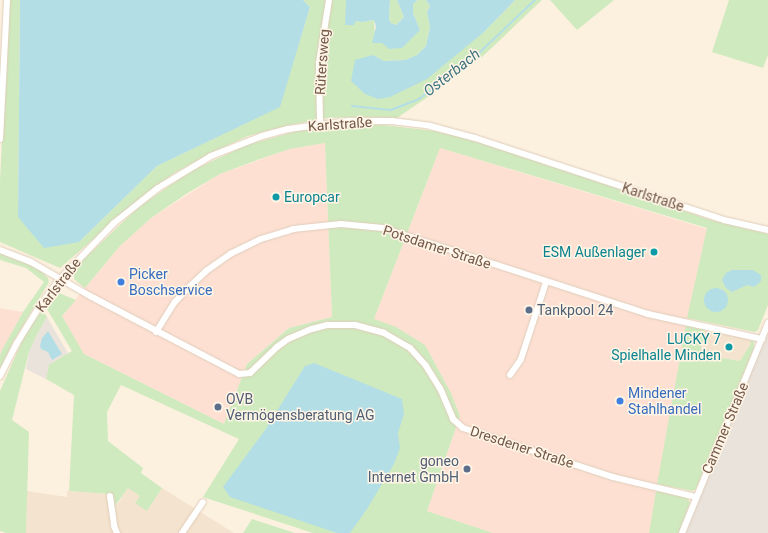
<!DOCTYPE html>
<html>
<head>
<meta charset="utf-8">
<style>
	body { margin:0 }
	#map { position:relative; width:768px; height:533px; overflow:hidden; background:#fcf1df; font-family:Roboto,sans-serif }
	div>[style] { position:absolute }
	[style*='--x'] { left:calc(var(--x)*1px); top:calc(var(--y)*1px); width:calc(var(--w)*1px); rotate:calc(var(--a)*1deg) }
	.residential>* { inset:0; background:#f4e3ce }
	.commercial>* { inset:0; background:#fde0d2 }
	.industrial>* { inset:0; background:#eae3db }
	.green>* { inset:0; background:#cfeabe }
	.water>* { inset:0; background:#b4dee6 }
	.round { border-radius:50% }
	.stream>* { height:1.5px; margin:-0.75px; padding:0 0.75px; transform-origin:0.75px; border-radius:0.75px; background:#b4dee6 }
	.roads { filter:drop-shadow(0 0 1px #e0cdbb) drop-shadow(0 0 1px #e0cdbb) }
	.minor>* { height:6px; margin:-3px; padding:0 3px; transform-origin:3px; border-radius:3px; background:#fff }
	.dots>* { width:11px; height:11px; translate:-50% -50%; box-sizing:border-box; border:2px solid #fff5e6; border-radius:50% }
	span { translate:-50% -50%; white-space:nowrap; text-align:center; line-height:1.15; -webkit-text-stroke:3px #fff5e6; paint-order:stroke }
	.street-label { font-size:14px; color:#735747 }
	.culture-label { font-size:14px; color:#0d838f }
	.left { translate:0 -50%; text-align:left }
	.right { translate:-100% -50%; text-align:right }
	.shop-label { font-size:14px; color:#366cbe }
	.service-label { font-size:14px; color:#4e5e75 }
	.water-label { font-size:15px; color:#3e7480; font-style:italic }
</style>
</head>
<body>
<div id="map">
	<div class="residential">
		<i style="clip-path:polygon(705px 329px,751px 338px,750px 345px,740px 361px,700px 354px)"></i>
		<i style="clip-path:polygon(128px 487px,140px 496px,147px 511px,162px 488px,234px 533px,26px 533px,27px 491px,67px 497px,67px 491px,109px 494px,117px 505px)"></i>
	</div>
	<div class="commercial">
		<i style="clip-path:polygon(325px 143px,332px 317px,289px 328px,247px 364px,224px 424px,84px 354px,62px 316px,120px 246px,151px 218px,220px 174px,290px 149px)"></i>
		<i style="clip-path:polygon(440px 148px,707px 229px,686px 325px,649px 533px,493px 533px,427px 511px,460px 416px,374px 319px)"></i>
		<i style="clip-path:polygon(0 308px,23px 312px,0 355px)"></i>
	</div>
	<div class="industrial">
		<i style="clip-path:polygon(47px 317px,69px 355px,49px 365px,46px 379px,26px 369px,29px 352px,37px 334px)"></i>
		<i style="clip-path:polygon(768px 331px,768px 533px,685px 533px)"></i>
	</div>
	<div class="green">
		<i style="clip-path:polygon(9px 0,20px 0,18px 217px,79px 242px,157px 166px,279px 107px,310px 7px,303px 0,346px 0,346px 25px,356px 21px,362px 22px,374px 20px,375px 36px,420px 30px,413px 13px,413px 4px,418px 0,426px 0,430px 6px,427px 12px,430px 27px,426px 46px,417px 55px,405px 60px,384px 61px,373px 55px,351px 81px,484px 32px,515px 0,542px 0,482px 57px,432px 94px,397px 118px,362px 117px,327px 118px,289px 125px,248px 136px,211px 153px,176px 172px,150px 190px,60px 268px,0 242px,0 181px)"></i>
		<i style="clip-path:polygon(390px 0,397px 0,404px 17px,396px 25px,391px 23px,389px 19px)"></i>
		<i style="clip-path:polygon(550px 0,614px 0,577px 30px)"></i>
		<i style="clip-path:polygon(729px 0,768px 0,768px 55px,763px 68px,712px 52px)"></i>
		<i style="clip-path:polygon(383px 125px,435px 131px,477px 141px,711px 220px,768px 234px,768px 305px,758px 330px,755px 332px,687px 318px,707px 228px,440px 148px,374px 319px,396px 327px,425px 345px,451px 393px,460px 416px,427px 511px,493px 533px,313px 533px,203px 497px,239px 439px,121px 385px,107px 412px,108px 441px,143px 468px,141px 473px,162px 488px,147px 511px,135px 503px,140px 496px,128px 488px,112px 510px,109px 494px,69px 491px,74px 395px,46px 379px,49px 365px,72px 351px,47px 309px,59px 293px,76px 300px,62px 316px,84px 354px,224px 424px,247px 364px,289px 328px,332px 317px,325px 143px,290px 149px,257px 160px,220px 174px,186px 194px,151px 218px,120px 246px,85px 288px,74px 279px,74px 272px,84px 259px,139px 207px,191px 171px,247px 145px,297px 131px,331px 126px)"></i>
		<i style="clip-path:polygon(0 252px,17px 258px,41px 271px,48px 278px,49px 282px,13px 342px,0 369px,0 355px,2px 350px,23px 312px,44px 282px,26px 268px,0 260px)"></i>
		<i style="clip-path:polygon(42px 310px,47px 317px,37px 334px,29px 352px,12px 420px,29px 432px,26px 533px,6px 533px,0 531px,0 391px,24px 337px)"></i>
		<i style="clip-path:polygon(686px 325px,705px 329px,700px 354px,740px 361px,750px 345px,751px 338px,754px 342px,754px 348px,714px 446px,696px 489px,693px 491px,657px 484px)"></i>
		<i style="clip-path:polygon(656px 491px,684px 497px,688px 499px,690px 503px,679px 533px,649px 533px)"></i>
		<i style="clip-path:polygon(252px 519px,295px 533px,243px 533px)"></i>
	</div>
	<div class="water">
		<i style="clip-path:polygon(20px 0,303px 0,310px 7px,280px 107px,157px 166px,79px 242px,44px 248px,18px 217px)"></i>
		<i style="clip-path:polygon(346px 0,390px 0,389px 19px,391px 23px,396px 25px,404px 17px,397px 0,418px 0,413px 4px,413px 13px,420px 30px,402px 48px,389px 49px,382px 43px,372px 43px,376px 27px,374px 20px,362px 22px,356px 21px,354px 25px,345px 25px)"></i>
		<i style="clip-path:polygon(426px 0,515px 0,484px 32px,427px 79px,390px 97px,378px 99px,365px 94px,351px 81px,355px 60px,373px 55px,384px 61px,405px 60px,417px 55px,426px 46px,430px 27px,427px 12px,430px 6px)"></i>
		<i style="clip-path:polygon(732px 270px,753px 270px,761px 275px,761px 281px,754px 287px,747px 285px,732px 292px,726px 288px,722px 280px,726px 273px)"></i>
		<i class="round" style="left:704px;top:288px;width:24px;height:24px"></i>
		<i style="clip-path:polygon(48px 331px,62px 354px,52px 360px,48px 352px,41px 349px,40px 346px,42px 338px)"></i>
		<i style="clip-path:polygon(314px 363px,402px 399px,404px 414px,398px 433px,400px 448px,394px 464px,367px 509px,350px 533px,337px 533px,230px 497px,223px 487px,265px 430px,305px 366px)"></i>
	</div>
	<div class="stream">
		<i style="--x:352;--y:106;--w:39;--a:6"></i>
		<i style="--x:391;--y:110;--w:30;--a:-21"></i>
		<i style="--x:419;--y:99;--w:73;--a:-37.2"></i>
		<i style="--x:477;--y:55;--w:80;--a:-43.5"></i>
	</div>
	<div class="roads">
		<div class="minor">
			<i style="--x:320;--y:123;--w:60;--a:-91"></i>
			<i style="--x:319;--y:63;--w:64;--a:-81"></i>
			<i style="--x:0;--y:139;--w:139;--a:-87.1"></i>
			<i style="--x:0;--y:250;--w:33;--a:21"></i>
			<i style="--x:31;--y:262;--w:68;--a:30"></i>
			<i style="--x:90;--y:296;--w:168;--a:27.6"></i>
			<i style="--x:239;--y:374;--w:11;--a:-5"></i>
			<i style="--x:250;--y:373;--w:37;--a:-44"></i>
			<i style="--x:277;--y:347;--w:14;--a:-36"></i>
			<i style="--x:288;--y:339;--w:26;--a:-23"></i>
			<i style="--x:312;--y:329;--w:16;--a:-15"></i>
			<i style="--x:327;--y:325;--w:28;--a:0"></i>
			<i style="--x:355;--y:325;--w:30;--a:15"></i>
			<i style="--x:384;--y:333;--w:30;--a:30"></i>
			<i style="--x:410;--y:348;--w:24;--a:48"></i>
			<i style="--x:426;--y:366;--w:26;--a:58"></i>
			<i style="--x:440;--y:388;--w:34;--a:67"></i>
			<i style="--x:453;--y:419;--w:13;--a:42"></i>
			<i style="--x:463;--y:428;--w:158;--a:18.1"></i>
			<i style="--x:613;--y:477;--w:85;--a:13.5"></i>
			<i style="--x:156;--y:332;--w:36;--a:-58"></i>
			<i style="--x:175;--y:302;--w:19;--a:-47"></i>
			<i style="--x:188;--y:288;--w:25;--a:-43"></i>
			<i style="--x:206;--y:271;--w:29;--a:-35"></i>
			<i style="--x:230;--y:254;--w:34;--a:-26"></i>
			<i style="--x:261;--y:239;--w:34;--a:-17"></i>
			<i style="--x:293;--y:229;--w:48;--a:-5.9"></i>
			<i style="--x:341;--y:224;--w:42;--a:5.4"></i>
			<i style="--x:383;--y:228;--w:279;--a:18"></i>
			<i style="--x:648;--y:314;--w:117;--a:12.4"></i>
			<i style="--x:510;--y:375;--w:19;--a:-55"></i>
			<i style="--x:521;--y:359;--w:81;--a:-72"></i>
			<i style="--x:0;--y:376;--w:37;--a:-63"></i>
			<i style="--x:17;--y:343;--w:46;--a:-58.4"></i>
			<i style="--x:41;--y:304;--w:30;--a:-53"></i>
			<i style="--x:59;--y:280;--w:79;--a:-46"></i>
			<i style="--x:114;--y:223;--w:56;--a:-38.5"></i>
			<i style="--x:158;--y:188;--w:62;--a:-31.1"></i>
			<i style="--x:211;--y:156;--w:55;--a:-21.4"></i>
			<i style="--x:262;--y:136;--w:27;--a:-15"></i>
			<i style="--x:288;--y:129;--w:61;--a:-7.6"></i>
			<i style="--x:348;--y:121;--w:44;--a:0"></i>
			<i style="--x:392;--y:121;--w:38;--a:7"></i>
			<i style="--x:430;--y:126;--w:47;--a:14.9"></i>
			<i style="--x:475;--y:138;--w:262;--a:18.2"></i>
			<i style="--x:724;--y:220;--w:45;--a:12.8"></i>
			<i style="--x:110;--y:496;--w:30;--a:82"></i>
			<i style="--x:114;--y:526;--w:8;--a:67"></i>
			<i style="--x:182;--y:533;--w:37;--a:-56"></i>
			<i style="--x:682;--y:533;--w:227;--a:-67.7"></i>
		</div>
	</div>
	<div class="dots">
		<i style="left:276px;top:197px;background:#0f9aa8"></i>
		<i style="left:654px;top:252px;background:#0f9aa8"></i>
		<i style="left:121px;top:282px;background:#3f7fe0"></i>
		<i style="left:529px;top:310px;background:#5c6f8a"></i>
		<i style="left:729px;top:347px;background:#0f9aa8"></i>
		<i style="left:620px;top:401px;background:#3f7fe0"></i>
		<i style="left:218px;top:407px;background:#5c6f8a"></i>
		<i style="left:467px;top:469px;background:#5c6f8a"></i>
	</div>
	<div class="street-label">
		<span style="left:322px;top:62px;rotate:-86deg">Rütersweg</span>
		<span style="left:340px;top:124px;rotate:-4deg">Karlstraße</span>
		<span style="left:653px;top:197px;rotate:18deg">Karlstraße</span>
		<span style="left:437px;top:247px;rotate:18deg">Potsdamer Straße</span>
		<span style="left:58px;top:285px;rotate:-52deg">Karlstraße</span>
		<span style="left:725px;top:428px;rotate:-67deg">Cammer Straße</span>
		<span style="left:522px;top:447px;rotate:18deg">Dresdener Straße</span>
	</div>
	<div class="culture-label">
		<span class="left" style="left:284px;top:197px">Europcar</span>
		<span class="right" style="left:646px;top:252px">ESM Außenlager</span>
		<span class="right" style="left:721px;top:347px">LUCKY 7<br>Spielhalle Minden</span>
	</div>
	<div class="shop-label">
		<span class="left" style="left:129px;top:282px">Picker<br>Boschservice</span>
		<span class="left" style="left:628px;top:401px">Mindener<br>Stahlhandel</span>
	</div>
	<div class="service-label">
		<span class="left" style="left:537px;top:310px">Tankpool 24</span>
		<span class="left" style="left:226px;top:407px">OVB<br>Vermögensberatung AG</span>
		<span class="right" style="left:459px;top:469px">goneo<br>Internet GmbH</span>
	</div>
	<div class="water-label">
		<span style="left:452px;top:73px;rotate:-38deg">Osterbach</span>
	</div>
</div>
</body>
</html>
